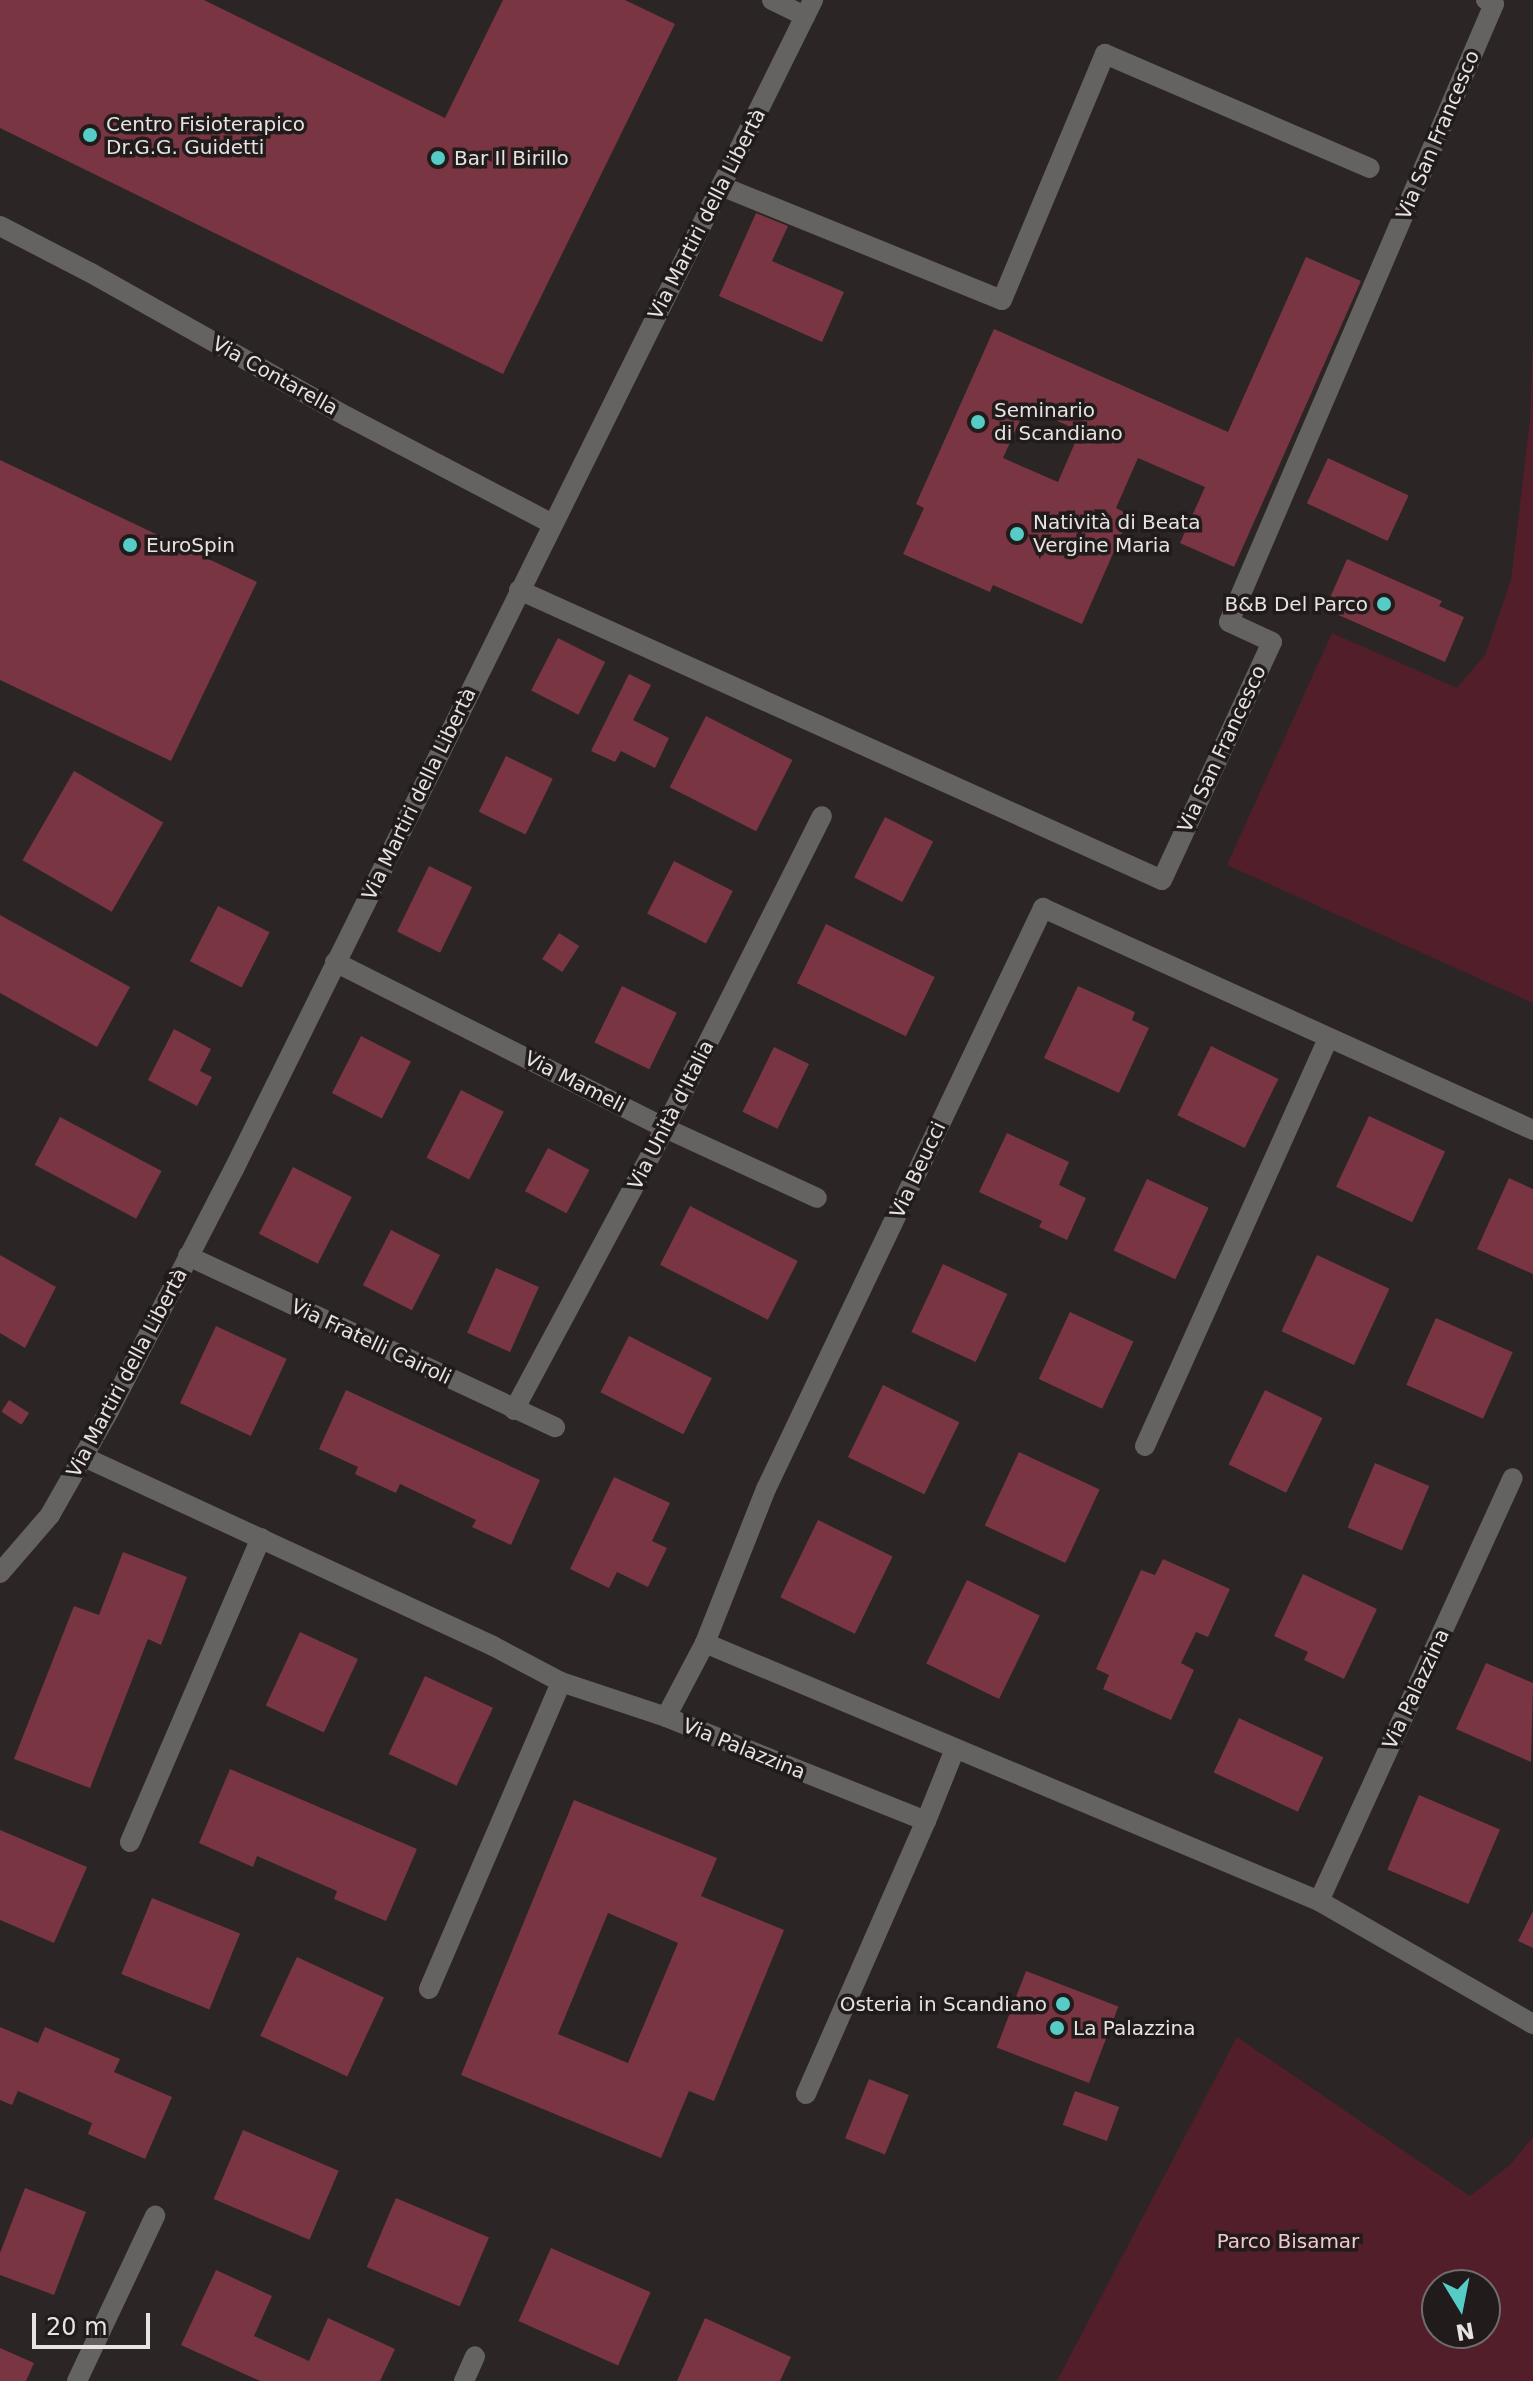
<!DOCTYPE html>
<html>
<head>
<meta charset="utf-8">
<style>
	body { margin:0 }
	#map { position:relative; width:1533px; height:2381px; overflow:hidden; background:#2b2526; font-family:"DejaVu Sans",sans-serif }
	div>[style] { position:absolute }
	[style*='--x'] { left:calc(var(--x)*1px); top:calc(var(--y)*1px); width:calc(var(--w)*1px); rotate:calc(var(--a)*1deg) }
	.green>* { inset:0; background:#521e29 }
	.building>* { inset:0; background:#793542; transform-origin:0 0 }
	.lane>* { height:20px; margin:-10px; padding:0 10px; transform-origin:10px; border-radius:10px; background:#656262 }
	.street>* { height:20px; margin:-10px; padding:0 10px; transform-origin:10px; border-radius:10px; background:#656262 }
	.dots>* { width:22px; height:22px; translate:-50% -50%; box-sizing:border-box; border:4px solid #211b1c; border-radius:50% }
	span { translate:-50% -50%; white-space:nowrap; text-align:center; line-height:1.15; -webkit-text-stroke:7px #211b1c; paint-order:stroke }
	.poi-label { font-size:20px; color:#e7e3e3 }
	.left { translate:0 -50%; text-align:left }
	.right { translate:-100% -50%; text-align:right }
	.street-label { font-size:20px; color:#e7e3e3 }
	.park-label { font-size:20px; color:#f3c7cc }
	.north { position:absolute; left:1421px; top:2269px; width:80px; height:80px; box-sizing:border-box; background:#211b1c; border:2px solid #706b6c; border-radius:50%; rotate:170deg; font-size:22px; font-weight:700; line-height:32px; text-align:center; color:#e7e3e3 }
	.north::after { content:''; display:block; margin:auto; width:28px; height:36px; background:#55cdc6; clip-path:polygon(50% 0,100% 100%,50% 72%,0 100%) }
	.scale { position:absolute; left:32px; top:2313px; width:118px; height:36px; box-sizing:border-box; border:4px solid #e7e3e3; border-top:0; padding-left:10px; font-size:24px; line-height:28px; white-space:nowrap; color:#e7e3e3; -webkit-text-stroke:6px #211b1c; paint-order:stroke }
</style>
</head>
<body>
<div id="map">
	<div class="green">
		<i style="clip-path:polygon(1533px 333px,1533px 1003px,1227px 865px,1332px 633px,1457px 688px,1485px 655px,1511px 580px,1530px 420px)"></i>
		<i style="clip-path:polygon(evenodd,1237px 2037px,1470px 2196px,1510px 2165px,1533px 2137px,1533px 2381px,1057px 2381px,1237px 2037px,1437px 2285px,1485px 2285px,1485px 2333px,1437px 2333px,1437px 2285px)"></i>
	</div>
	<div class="building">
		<i style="clip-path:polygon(0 0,204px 0,445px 118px,503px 0,625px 0,675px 24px,503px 374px,0 128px)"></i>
		<i style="clip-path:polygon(756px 213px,788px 226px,772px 261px,844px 292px,822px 342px,719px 296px)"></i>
		<i style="clip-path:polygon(evenodd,1306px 257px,1361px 281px,1234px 567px,1180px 543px,1205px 487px,1138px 458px,1116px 508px,1130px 515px,1082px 624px,993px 585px,990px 592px,903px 554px,924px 508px,916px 504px,994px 329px,1228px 432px,1306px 257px,1026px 407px,1080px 431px,1058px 482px,1003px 458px,1026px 407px)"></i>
		<i style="left:1328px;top:458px;width:89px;height:50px;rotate:25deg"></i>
		<i style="clip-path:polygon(0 460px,257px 582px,171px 761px,0 680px)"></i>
		<i style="clip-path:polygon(1347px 559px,1442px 601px,1439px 606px,1464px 617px,1445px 662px,1325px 609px)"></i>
		<i style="left:558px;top:638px;width:53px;height:59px;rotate:27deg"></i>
		<i style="clip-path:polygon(629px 674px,651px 685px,633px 720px,669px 738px,655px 768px,621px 751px,615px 762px,591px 751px)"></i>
		<i style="left:706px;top:716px;width:97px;height:80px;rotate:27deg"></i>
		<i style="left:506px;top:756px;width:52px;height:62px;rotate:26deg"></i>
		<i style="left:74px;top:771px;width:103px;height:103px;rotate:30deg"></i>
		<i style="left:885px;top:817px;width:54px;height:68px;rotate:27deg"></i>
		<i style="left:674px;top:861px;width:66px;height:59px;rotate:27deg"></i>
		<i style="left:429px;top:866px;width:48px;height:73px;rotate:26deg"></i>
		<i style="left:218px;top:906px;width:58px;height:62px;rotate:27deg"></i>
		<i style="clip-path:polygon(0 915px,130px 987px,97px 1047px,0 993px)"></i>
		<i style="left:826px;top:924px;width:121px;height:66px;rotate:26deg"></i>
		<i style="left:559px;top:933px;width:24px;height:31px;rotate:33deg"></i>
		<i style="left:622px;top:986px;width:61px;height:63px;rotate:26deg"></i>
		<i style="clip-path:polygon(1078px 986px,1135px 1012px,1132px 1020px,1149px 1028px,1119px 1093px,1044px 1058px)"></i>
		<i style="clip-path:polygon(174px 1029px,211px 1049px,200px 1071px,212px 1077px,197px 1106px,148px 1080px)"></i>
		<i style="left:361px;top:1036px;width:56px;height:64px;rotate:27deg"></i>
		<i style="left:1211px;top:1046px;width:75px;height:77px;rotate:26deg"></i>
		<i style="left:774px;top:1047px;width:39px;height:72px;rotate:26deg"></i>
		<i style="left:461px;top:1090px;width:48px;height:76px;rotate:27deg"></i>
		<i style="left:1369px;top:1116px;width:84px;height:78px;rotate:25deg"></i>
		<i style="left:60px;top:1117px;width:115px;height:54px;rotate:28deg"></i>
		<i style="clip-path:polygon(1007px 1133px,1069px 1162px,1059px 1185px,1086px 1198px,1067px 1240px,1039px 1227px,1042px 1221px,979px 1192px)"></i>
		<i style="left:548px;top:1148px;width:47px;height:49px;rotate:28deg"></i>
		<i style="left:293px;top:1167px;width:66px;height:75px;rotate:27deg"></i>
		<i style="clip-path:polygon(1509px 1178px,1533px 1189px,1533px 1274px,1477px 1249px)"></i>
		<i style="left:1147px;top:1179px;width:68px;height:79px;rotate:25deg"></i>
		<i style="left:690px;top:1206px;width:121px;height:66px;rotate:27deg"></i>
		<i style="left:391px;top:1230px;width:55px;height:62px;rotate:27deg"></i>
		<i style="clip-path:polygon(0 1255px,56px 1287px,25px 1348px,0 1333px)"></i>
		<i style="left:1317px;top:1255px;width:80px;height:84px;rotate:25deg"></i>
		<i style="left:943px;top:1264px;width:71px;height:75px;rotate:25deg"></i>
		<i style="left:496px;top:1268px;width:47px;height:71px;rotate:24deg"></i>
		<i style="left:1070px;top:1312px;width:70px;height:74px;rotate:25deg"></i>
		<i style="left:1436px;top:1318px;width:84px;height:73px;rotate:24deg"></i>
		<i style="left:216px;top:1326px;width:78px;height:85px;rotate:25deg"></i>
		<i style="left:629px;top:1336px;width:93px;height:63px;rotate:27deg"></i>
		<i style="left:883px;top:1385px;width:85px;height:80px;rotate:26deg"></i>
		<i style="clip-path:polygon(346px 1390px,540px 1480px,511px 1545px,472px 1527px,476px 1520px,400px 1484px,396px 1493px,355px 1474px,358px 1467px,319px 1449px)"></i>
		<i style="left:1265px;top:1390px;width:64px;height:83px;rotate:26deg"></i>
		<i style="left:9px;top:1400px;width:24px;height:14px;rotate:33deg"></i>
		<i style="left:1019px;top:1452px;width:89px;height:81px;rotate:25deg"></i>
		<i style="left:1375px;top:1463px;width:59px;height:70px;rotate:23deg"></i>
		<i style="clip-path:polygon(614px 1477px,670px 1503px,652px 1541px,667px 1548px,648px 1587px,617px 1572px,609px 1588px,570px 1569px)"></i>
		<i style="left:818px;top:1520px;width:83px;height:86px;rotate:26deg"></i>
		<i style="clip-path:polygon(123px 1552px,187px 1577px,161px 1645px,148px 1639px,90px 1788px,14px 1759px,74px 1606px,99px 1615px)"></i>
		<i style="clip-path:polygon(1163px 1559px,1230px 1589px,1208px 1637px,1196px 1632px,1181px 1663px,1194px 1670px,1171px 1720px,1103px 1689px,1109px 1675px,1096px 1669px,1141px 1570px,1155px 1575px)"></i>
		<i style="clip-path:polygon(1303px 1574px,1377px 1609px,1344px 1679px,1304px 1660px,1308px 1652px,1274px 1636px)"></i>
		<i style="left:967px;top:1580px;width:81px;height:93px;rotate:26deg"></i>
		<i style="left:300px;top:1632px;width:64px;height:81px;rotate:25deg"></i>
		<i style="clip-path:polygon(1486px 1663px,1533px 1683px,1531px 1762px,1456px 1729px)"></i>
		<i style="left:425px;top:1676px;width:75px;height:86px;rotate:25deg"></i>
		<i style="left:1239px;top:1718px;width:93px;height:60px;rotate:25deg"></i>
		<i style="clip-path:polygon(230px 1769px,417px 1849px,386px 1921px,334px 1899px,337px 1891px,257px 1856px,253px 1867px,199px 1843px)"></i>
		<i style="left:1419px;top:1795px;width:88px;height:81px;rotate:23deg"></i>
		<i style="clip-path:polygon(evenodd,574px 1800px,717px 1858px,701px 1896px,784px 1930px,714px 2101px,689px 2091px,661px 2158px,461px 2075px,574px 1800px,608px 1913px,678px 1943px,628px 2063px,558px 2034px,608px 1913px)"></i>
		<i style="clip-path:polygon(0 1830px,87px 1867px,54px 1943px,0 1920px)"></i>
		<i style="left:152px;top:1898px;width:95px;height:82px;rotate:22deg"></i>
		<i style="clip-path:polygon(1533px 1911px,1533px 1948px,1518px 1941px)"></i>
		<i style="left:297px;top:1957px;width:96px;height:87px;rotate:25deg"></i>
		<i style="left:1026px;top:1971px;width:99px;height:82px;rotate:21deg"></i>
		<i style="clip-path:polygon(0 2027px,38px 2043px,45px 2027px,120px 2059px,114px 2072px,172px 2097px,145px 2159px,88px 2134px,92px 2123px,18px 2091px,12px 2105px,0 2100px)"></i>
		<i style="left:869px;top:2079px;width:43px;height:64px;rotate:22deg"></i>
		<i style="left:1075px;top:2091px;width:47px;height:36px;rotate:20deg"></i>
		<i style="left:243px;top:2130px;width:104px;height:75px;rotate:23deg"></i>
		<i style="clip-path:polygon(25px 2188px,86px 2212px,54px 2295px,0 2275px,0 2253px)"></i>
		<i style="left:396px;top:2198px;width:101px;height:75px;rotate:23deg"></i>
		<i style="left:551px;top:2248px;width:109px;height:80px;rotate:24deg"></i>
		<i style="clip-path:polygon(216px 2270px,272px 2296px,254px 2336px,309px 2361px,328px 2318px,395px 2349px,380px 2381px,260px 2381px,181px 2345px)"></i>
		<i style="clip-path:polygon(705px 2318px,791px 2357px,780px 2381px,677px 2381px)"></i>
		<i style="clip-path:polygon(0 2348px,34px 2363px,26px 2381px,0 2381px)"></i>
	</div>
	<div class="lane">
		<i style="--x:721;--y:186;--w:303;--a:22.1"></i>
		<i style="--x:1002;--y:300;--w:267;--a:-67.3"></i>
		<i style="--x:1105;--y:54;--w:288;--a:23.3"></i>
	</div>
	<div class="street">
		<i style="--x:772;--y:0;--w:37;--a:26"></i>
		<i style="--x:0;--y:226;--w:102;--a:27.3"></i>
		<i style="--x:91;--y:273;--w:295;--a:29.3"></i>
		<i style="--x:348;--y:417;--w:229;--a:27.6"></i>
		<i style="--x:519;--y:590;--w:705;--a:24.28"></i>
		<i style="--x:1162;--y:880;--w:262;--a:-65.2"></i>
		<i style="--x:1272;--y:642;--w:47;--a:-155.1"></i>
		<i style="--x:1229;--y:622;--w:672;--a:-66.79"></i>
		<i style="--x:1494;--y:4;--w:9;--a:-153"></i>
		<i style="--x:335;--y:962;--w:369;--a:26.7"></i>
		<i style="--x:665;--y:1128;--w:167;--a:24.7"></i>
		<i style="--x:188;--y:1256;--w:405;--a:25"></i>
		<i style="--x:514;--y:1410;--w:320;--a:-61.8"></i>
		<i style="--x:665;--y:1128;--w:349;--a:-63.3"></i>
		<i style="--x:1145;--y:1446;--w:446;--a:-65.8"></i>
		<i style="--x:84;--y:1457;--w:451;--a:24.8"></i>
		<i style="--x:493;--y:1646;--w:77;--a:27.9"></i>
		<i style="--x:561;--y:1682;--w:111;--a:18.4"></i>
		<i style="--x:666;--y:1717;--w:280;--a:21.8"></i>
		<i style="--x:926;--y:1821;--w:78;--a:-68.1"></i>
		<i style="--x:0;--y:1573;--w:77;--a:-49.2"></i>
		<i style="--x:50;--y:1515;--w:120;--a:-60.4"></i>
		<i style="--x:109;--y:1411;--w:272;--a:-62.7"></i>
		<i style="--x:234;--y:1169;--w:1305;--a:-63.65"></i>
		<i style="--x:705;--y:1643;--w:666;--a:22.79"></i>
		<i style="--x:1319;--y:1901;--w:247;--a:29.9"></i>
		<i style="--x:666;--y:1717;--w:84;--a:-62.2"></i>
		<i style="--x:705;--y:1643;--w:166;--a:-68.4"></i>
		<i style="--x:766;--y:1489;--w:644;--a:-64.51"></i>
		<i style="--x:1043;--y:908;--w:538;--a:24.37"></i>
		<i style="--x:130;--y:1842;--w:331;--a:-66.7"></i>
		<i style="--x:1319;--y:1901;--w:465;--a:-65.4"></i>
		<i style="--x:429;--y:1989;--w:334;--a:-66.7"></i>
		<i style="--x:806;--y:2094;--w:298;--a:-66.3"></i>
		<i style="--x:77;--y:2381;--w:183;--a:-64.7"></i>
		<i style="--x:464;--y:2381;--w:27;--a:-66"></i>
	</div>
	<div class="dots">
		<i style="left:90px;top:135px;background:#55cdc6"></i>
		<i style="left:438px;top:158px;background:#55cdc6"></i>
		<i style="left:978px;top:422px;background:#55cdc6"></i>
		<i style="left:1017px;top:534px;background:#55cdc6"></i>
		<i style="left:130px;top:545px;background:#55cdc6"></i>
		<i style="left:1384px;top:604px;background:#55cdc6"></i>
		<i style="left:1063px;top:2004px;background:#55cdc6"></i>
		<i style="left:1057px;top:2028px;background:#55cdc6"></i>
	</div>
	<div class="poi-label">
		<span class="left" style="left:106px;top:136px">Centro Fisioterapico<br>Dr.G.G. Guidetti</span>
		<span class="left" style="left:454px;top:158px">Bar Il Birillo</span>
		<span class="left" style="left:994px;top:422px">Seminario<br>di Scandiano</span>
		<span class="left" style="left:1033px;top:534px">Natività di Beata<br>Vergine Maria</span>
		<span class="left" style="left:146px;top:545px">EuroSpin</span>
		<span class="right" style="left:1368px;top:604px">B&amp;B Del Parco</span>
		<span class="right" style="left:1047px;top:2004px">Osteria in Scandiano</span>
		<span class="left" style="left:1073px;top:2028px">La Palazzina</span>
	</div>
	<div class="street-label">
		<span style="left:1438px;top:135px;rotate:-67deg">Via San Francesco</span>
		<span style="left:707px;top:214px;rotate:-63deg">Via Martiri della Libertà</span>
		<span style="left:275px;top:376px;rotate:29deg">Via Contarella</span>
		<span style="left:1222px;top:749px;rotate:-65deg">Via San Francesco</span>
		<span style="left:419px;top:794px;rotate:-64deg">Via Martiri della Libertà</span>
		<span style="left:575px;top:1082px;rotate:27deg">Via Mameli</span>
		<span style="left:671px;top:1115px;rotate:-63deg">Via Unità d'Italia</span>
		<span style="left:918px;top:1170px;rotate:-65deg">Via Beucci</span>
		<span style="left:371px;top:1342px;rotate:25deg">Via Fratelli Cairoli</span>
		<span style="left:127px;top:1373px;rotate:-62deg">Via Martiri della Libertà</span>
		<span style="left:1416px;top:1689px;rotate:-65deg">Via Palazzina</span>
		<span style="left:744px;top:1749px;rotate:22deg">Via Palazzina</span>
	</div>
	<div class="park-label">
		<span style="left:1288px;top:2241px">Parco Bisamar</span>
	</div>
	<div class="north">N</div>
	<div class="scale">20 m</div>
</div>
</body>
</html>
